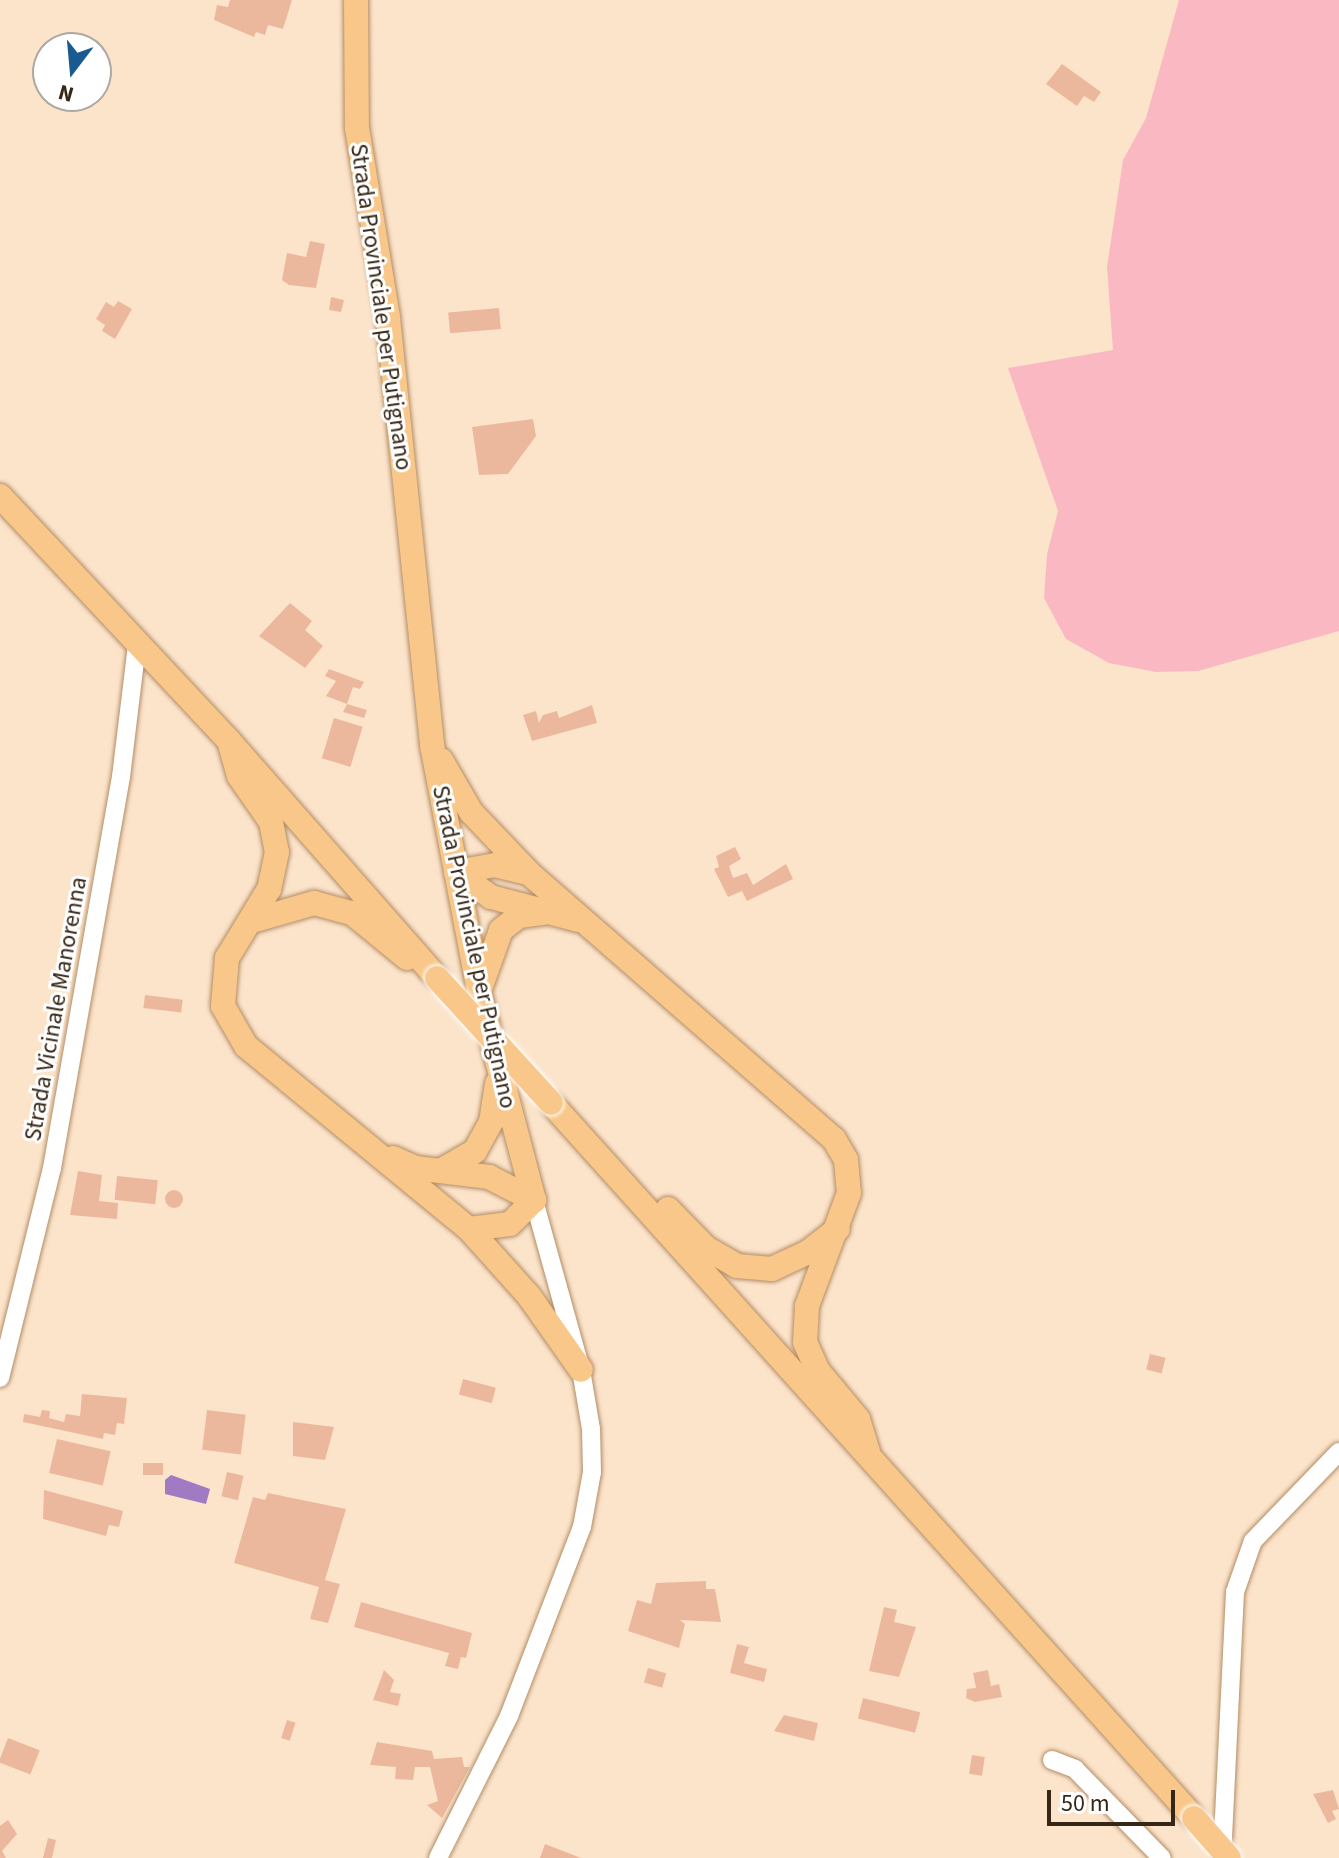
<!DOCTYPE html>
<html>
<head>
<meta charset="utf-8">
<style>
	body { margin:0 }
	#map { position:relative; width:1339px; height:1858px; overflow:hidden; background:#fce4cb; font-family:"Source Sans 3",sans-serif }
	div>[style] { position:absolute }
	[style*='--x'] { left:calc(var(--x)*1px); top:calc(var(--y)*1px); width:calc(var(--w)*1px); rotate:calc(var(--a)*1deg) }
	.green>* { inset:0; background:#f9b8c2 }
	.water>* { inset:0; background:#a07ac2 }
	.building>* { inset:0; background:#ecb89d; transform-origin:0 0 }
	.round { border-radius:50% }
	.roads { filter:drop-shadow(0 0 2px #b38d65) drop-shadow(0 0 2px #b38d65) }
	.minor>* { height:18px; margin:-9px; padding:0 9px; transform-origin:9px; border-radius:9px; background:#fff }
	.major>* { height:24px; margin:-12px; padding:0 12px; transform-origin:12px; border-radius:12px; background:#f8c789 }
	.bridges { filter:drop-shadow(0 0 2px #fff) drop-shadow(0 0 2px #fff) }
	.major-bridge>* { height:24px; margin:-12px; padding:0 12px; transform-origin:12px; border-radius:12px; background:#f8c789 }
	span { translate:-50% -50%; white-space:nowrap; text-align:center; line-height:1.15; -webkit-text-stroke:6px #fff; paint-order:stroke }
	.street-label { font-size:24px; color:#352616 }
	.north { position:absolute; left:32px; top:32px; width:80px; height:80px; box-sizing:border-box; background:#fff; border:2px solid #aea8a2; border-radius:50%; rotate:196deg; font-size:22px; font-weight:700; line-height:32px; text-align:center; color:#352616 }
	.north::after { content:''; display:block; margin:auto; width:28px; height:36px; background:#195a90; clip-path:polygon(50% 0,100% 100%,50% 72%,0 100%) }
	.scale { position:absolute; left:1047px; top:1790px; width:128px; height:36px; box-sizing:border-box; border:4px solid #352616; border-top:0; padding-left:10px; font-size:24px; line-height:28px; white-space:nowrap; color:#352616; -webkit-text-stroke:6px #fff; paint-order:stroke }
</style>
</head>
<body>
<div id="map">
	<div class="green">
		<i style="clip-path:polygon(1179px 0,1339px 0,1339px 631px,1198px 671px,1156px 672px,1109px 663px,1066px 639px,1044px 598px,1047px 554px,1058px 511px,1008px 368px,1113px 350px,1107px 267px,1123px 160px,1146px 118px)"></i>
	</div>
	<div class="water">
		<i style="clip-path:polygon(171px 1475px,210px 1489px,206px 1504px,165px 1494px,165px 1480px)"></i>
	</div>
	<div class="building">
		<i style="clip-path:polygon(230px 0,292px 0,283px 29px,268px 25px,265px 35px,256px 32px,254px 37px,214px 20px,217px 5px,228px 7px)"></i>
		<i style="clip-path:polygon(1062px 64px,1101px 92px,1094px 102px,1084px 96px,1077px 106px,1046px 84px)"></i>
		<i style="clip-path:polygon(310px 241px,325px 244px,316px 288px,289px 285px,282px 280px,287px 253px,306px 257px)"></i>
		<i style="clip-path:polygon(331px 297px,344px 300px,341px 312px,329px 310px)"></i>
		<i style="clip-path:polygon(118px 301px,132px 309px,115px 339px,102px 331px,105px 325px,96px 319px,106px 302px,114px 307px)"></i>
		<i style="left:499px;top:308px;width:21px;height:51px;rotate:85deg"></i>
		<i style="clip-path:polygon(533px 419px,536px 436px,508px 474px,479px 475px,472px 427px)"></i>
		<i style="clip-path:polygon(290px 603px,312px 621px,305px 630px,323px 646px,305px 668px,259px 636px)"></i>
		<i style="clip-path:polygon(329px 669px,364px 682px,360px 689px,353px 687px,347px 704px,367px 710px,364px 718px,343px 712px,347px 704px,326px 696px,336px 681px,325px 676px)"></i>
		<i style="clip-path:polygon(592px 705px,597px 723px,532px 741px,523px 715px,536px 711px,539px 723px,543px 715px,557px 711px,559px 718px)"></i>
		<i style="left:334px;top:718px;width:30px;height:42px;rotate:17deg"></i>
		<i style="clip-path:polygon(735px 847px,741px 859px,729px 866px,733px 878px,747px 873px,753px 885px,786px 864px,793px 879px,747px 901px,742px 891px,728px 897px,714px 869px,719px 867px,716px 856px)"></i>
		<i style="left:145px;top:995px;width:38px;height:13px;rotate:7deg"></i>
		<i style="clip-path:polygon(78px 1171px,102px 1175px,99px 1201px,118px 1203px,117px 1219px,70px 1215px)"></i>
		<i style="left:117px;top:1176px;width:41px;height:24px;rotate:6deg"></i>
		<i class="round" style="left:165px;top:1190px;width:18px;height:18px"></i>
		<i style="left:1150px;top:1354px;width:16px;height:16px;rotate:14deg"></i>
		<i style="left:463px;top:1379px;width:34px;height:16px;rotate:15deg"></i>
		<i style="clip-path:polygon(82px 1394px,127px 1398px,124px 1424px,117px 1423px,115px 1435px,104px 1433px,103px 1439px,23px 1422px,24px 1414px,40px 1417px,42px 1410px,50px 1411px,49px 1418px,64px 1422px,66px 1414px,80px 1416px)"></i>
		<i style="left:207px;top:1410px;width:39px;height:40px;rotate:7deg"></i>
		<i style="clip-path:polygon(293px 1422px,334px 1427px,325px 1460px,293px 1456px)"></i>
		<i style="left:57px;top:1439px;width:55px;height:35px;rotate:13deg"></i>
		<i style="left:143px;top:1463px;width:20px;height:12px"></i>
		<i style="left:227px;top:1472px;width:17px;height:25px;rotate:13deg"></i>
		<i style="clip-path:polygon(44px 1490px,123px 1511px,119px 1527px,109px 1525px,106px 1536px,43px 1519px)"></i>
		<i style="clip-path:polygon(268px 1493px,346px 1509px,325px 1580px,340px 1584px,328px 1623px,310px 1619px,319px 1587px,234px 1563px,253px 1497px,265px 1500px)"></i>
		<i style="clip-path:polygon(706px 1581px,706px 1589px,715px 1589px,721px 1622px,680px 1620px,685px 1624px,679px 1648px,628px 1631px,637px 1600px,651px 1604px,656px 1583px)"></i>
		<i style="clip-path:polygon(361px 1602px,472px 1633px,466px 1658px,461px 1657px,458px 1669px,445px 1666px,449px 1653px,354px 1627px)"></i>
		<i style="clip-path:polygon(884px 1607px,897px 1610px,894px 1622px,916px 1627px,899px 1677px,869px 1671px)"></i>
		<i style="clip-path:polygon(737px 1644px,749px 1647px,744px 1663px,767px 1669px,764px 1682px,730px 1673px)"></i>
		<i style="left:648px;top:1668px;width:19px;height:15px;rotate:16deg"></i>
		<i style="clip-path:polygon(384px 1670px,394px 1680px,390px 1692px,401px 1694px,398px 1706px,373px 1700px)"></i>
		<i style="clip-path:polygon(988px 1670px,991px 1686px,999px 1684px,1002px 1697px,975px 1702px,966px 1698px,967px 1689px,976px 1688px,973px 1673px)"></i>
		<i style="left:863px;top:1698px;width:59px;height:21px;rotate:14deg"></i>
		<i style="clip-path:polygon(784px 1715px,818px 1723px,814px 1741px,774px 1731px)"></i>
		<i style="left:287px;top:1720px;width:9px;height:19px;rotate:18deg"></i>
		<i style="left:8px;top:1738px;width:34px;height:26px;rotate:21deg"></i>
		<i style="clip-path:polygon(377px 1742px,432px 1751px,434px 1759px,462px 1757px,464px 1767px,470px 1767px,442px 1818px,427px 1805px,438px 1801px,430px 1767px,415px 1767px,413px 1780px,395px 1779px,396px 1767px,370px 1765px)"></i>
		<i style="left:972px;top:1755px;width:13px;height:19px;rotate:9deg"></i>
		<i style="clip-path:polygon(1333px 1790px,1339px 1809px,1332px 1811px,1336px 1819px,1328px 1823px,1313px 1794px)"></i>
		<i style="clip-path:polygon(8px 1820px,17px 1834px,2px 1851px,6px 1858px,0 1858px,0 1826px)"></i>
		<i style="clip-path:polygon(48px 1838px,56px 1840px,52px 1858px,43px 1858px)"></i>
		<i style="clip-path:polygon(545px 1844px,581px 1858px,540px 1858px)"></i>
	</div>
	<div class="roads">
		<div class="minor">
			<i style="--x:0;--y:1378;--w:216;--a:-76.1"></i>
			<i style="--x:52;--y:1168;--w:397;--a:-80"></i>
			<i style="--x:121;--y:777;--w:134;--a:-83.1"></i>
			<i style="--x:1052;--y:1760;--w:25;--a:21"></i>
			<i style="--x:1075;--y:1769;--w:124;--a:45.7"></i>
			<i style="--x:438;--y:1858;--w:159;--a:-63.4"></i>
			<i style="--x:509;--y:1716;--w:203;--a:-68.9"></i>
			<i style="--x:582;--y:1527;--w:56;--a:-79.7"></i>
			<i style="--x:592;--y:1472;--w:43;--a:-91.3"></i>
			<i style="--x:591;--y:1429;--w:60;--a:-99.6"></i>
			<i style="--x:581;--y:1370;--w:176;--a:-105.5"></i>
			<i style="--x:1222;--y:1858;--w:266;--a:-87.2"></i>
			<i style="--x:1235;--y:1592;--w:54;--a:-70.6"></i>
			<i style="--x:1253;--y:1541;--w:124;--a:-46"></i>
		</div>
		<div class="major">
			<i style="--x:356;--y:0;--w:128;--a:89.6"></i>
			<i style="--x:357;--y:128;--w:193;--a:80.7"></i>
			<i style="--x:388;--y:318;--w:429;--a:84.1"></i>
			<i style="--x:432;--y:745;--w:251;--a:79.2"></i>
			<i style="--x:479;--y:992;--w:215;--a:75.2"></i>
			<i style="--x:0;--y:496;--w:335;--a:46.9"></i>
			<i style="--x:229;--y:741;--w:315;--a:48.7"></i>
			<i style="--x:229;--y:741;--w:36;--a:74"></i>
			<i style="--x:239;--y:776;--w:56;--a:55.2"></i>
			<i style="--x:271;--y:822;--w:31;--a:79"></i>
			<i style="--x:277;--y:852;--w:38;--a:102"></i>
			<i style="--x:269;--y:889;--w:81;--a:121.3"></i>
			<i style="--x:227;--y:958;--w:48;--a:94.8"></i>
			<i style="--x:223;--y:1006;--w:46;--a:60.1"></i>
			<i style="--x:246;--y:1046;--w:288;--a:39.4"></i>
			<i style="--x:469;--y:1229;--w:90;--a:48.2"></i>
			<i style="--x:529;--y:1296;--w:90;--a:54.9"></i>
			<i style="--x:441;--y:760;--w:60;--a:60"></i>
			<i style="--x:471;--y:812;--w:86;--a:46.4"></i>
			<i style="--x:530;--y:874;--w:403;--a:41.1"></i>
			<i style="--x:834;--y:1139;--w:24;--a:60"></i>
			<i style="--x:846;--y:1160;--w:33;--a:85"></i>
			<i style="--x:849;--y:1193;--w:121;--a:110.4"></i>
			<i style="--x:807;--y:1306;--w:36;--a:93"></i>
			<i style="--x:805;--y:1342;--w:32;--a:66"></i>
			<i style="--x:818;--y:1371;--w:62;--a:50.2"></i>
			<i style="--x:858;--y:1419;--w:34;--a:73"></i>
			<i style="--x:456;--y:872;--w:43;--a:35.5"></i>
			<i style="--x:491;--y:897;--w:90;--a:14.8"></i>
			<i style="--x:456;--y:872;--w:40;--a:-10"></i>
			<i style="--x:495;--y:865;--w:34;--a:14"></i>
			<i style="--x:252;--y:921;--w:65;--a:-16.2"></i>
			<i style="--x:314;--y:903;--w:39;--a:15"></i>
			<i style="--x:352;--y:913;--w:71;--a:39.3"></i>
			<i style="--x:481;--y:986;--w:59;--a:-70.3"></i>
			<i style="--x:501;--y:930;--w:23;--a:-38"></i>
			<i style="--x:519;--y:916;--w:25;--a:-7"></i>
			<i style="--x:551;--y:1103;--w:962;--a:48.03"></i>
			<i style="--x:393;--y:1158;--w:24;--a:24"></i>
			<i style="--x:415;--y:1168;--w:75;--a:6.9"></i>
			<i style="--x:489;--y:1177;--w:51;--a:27.1"></i>
			<i style="--x:444;--y:1169;--w:36;--a:-30"></i>
			<i style="--x:475;--y:1151;--w:33;--a:-61"></i>
			<i style="--x:491;--y:1122;--w:39;--a:-81"></i>
			<i style="--x:668;--y:1209;--w:54;--a:45.7"></i>
			<i style="--x:706;--y:1248;--w:36;--a:30"></i>
			<i style="--x:737;--y:1266;--w:35;--a:5"></i>
			<i style="--x:772;--y:1269;--w:38;--a:-25"></i>
			<i style="--x:807;--y:1253;--w:39;--a:-38"></i>
			<i style="--x:469;--y:1229;--w:41;--a:-7"></i>
			<i style="--x:510;--y:1224;--w:34;--a:-45"></i>
		</div>
	</div>
	<div class="bridges">
		<div class="major-bridge">
			<i style="--x:437;--y:978;--w:169;--a:47.6"></i>
			<i style="--x:1194;--y:1818;--w:53;--a:48.8"></i>
		</div>
	</div>
	<div class="street-label">
		<span style="left:381px;top:307px;rotate:82deg">Strada Provinciale per Putignano</span>
		<span style="left:474px;top:947px;rotate:78deg">Strada Provinciale per Putignano</span>
		<span style="left:56px;top:1009px;rotate:-80deg">Strada Vicinale Manorenna</span>
	</div>
	<div class="north">N</div>
	<div class="scale">50 m</div>
</div>
</body>
</html>
